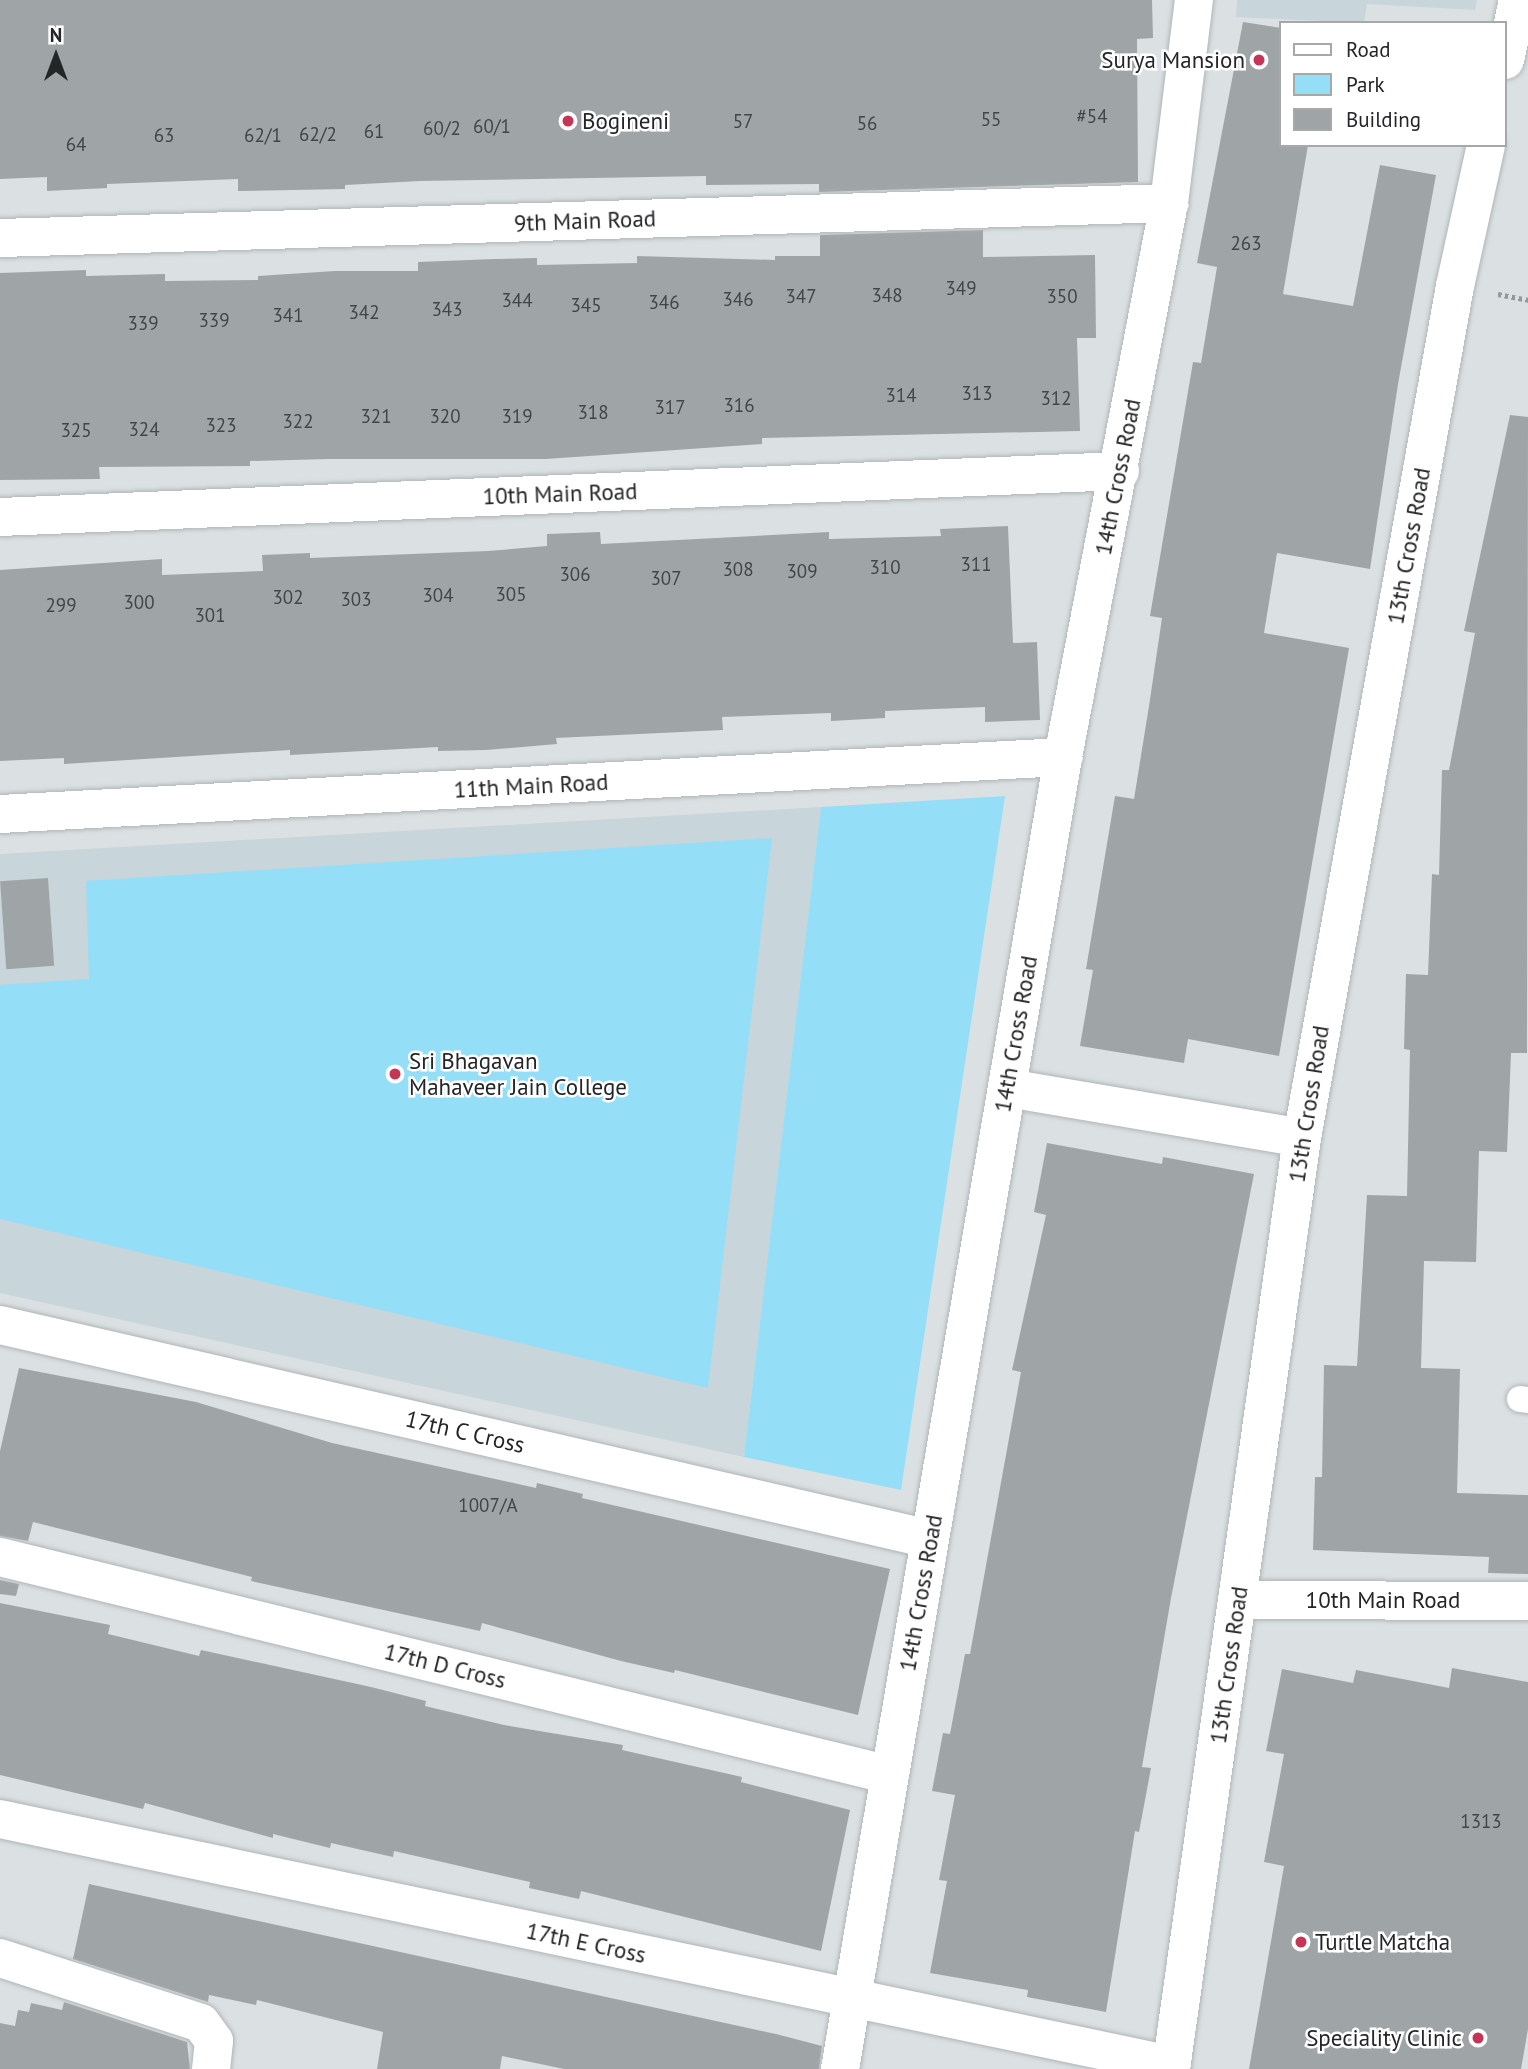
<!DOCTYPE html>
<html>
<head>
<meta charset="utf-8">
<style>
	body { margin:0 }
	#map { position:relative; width:1528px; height:2069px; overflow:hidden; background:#dbe1e3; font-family:"PT Sans",sans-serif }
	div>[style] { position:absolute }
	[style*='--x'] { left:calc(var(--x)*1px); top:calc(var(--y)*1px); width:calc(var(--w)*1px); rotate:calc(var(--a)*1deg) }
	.built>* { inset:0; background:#c8d5da }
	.green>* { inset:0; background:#95def7 }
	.building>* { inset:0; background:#9fa5a7; transform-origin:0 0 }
	.path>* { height:4.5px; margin-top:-2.25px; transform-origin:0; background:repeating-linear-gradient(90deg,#939899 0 3.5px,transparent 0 7px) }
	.roads { filter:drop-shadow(0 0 2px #b0b5b7) drop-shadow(0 0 2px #b0b5b7) }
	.service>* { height:26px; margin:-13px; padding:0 13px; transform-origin:13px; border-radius:13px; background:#fff }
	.minor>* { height:38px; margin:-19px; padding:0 19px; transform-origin:19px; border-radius:19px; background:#fff }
	.dots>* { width:19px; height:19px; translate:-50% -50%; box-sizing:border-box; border:4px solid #fff; border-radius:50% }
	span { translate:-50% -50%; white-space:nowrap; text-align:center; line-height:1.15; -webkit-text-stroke:5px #fff; paint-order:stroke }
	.number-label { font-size:19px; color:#424546 }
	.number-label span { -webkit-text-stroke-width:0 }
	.poi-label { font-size:23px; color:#232526 }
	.right { translate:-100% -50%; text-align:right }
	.left { translate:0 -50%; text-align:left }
	.street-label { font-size:23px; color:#232526 }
	.legend { position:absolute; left:1279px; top:21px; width:228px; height:126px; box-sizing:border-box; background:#fff; border:2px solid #a7a8a8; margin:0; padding:9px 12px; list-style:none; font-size:21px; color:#232526 }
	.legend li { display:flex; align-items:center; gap:14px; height:35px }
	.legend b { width:35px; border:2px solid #a7a8a8 }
	.north { position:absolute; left:21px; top:21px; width:70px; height:70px; -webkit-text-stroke:5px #fff; paint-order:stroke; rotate:0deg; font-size:19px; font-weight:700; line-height:28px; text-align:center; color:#232526 }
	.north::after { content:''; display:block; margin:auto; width:24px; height:32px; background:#232526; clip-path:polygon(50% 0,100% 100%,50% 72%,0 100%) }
</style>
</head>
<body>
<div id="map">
	<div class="built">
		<i style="clip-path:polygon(1237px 0,1477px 0,1475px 10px,1367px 4px,1364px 23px,1236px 17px)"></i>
		<i style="clip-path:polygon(821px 807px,744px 1457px,0 1293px,0 854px)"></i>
	</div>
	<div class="green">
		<i style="clip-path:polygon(1005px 796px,901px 1490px,744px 1457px,821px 807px)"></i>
		<i style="clip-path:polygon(772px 838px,708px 1388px,0 1219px,0 985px,89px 979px,86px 881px)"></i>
	</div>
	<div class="building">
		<i style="clip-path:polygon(0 0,1152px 0,1153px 38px,1137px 39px,1138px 182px,819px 192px,819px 184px,706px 185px,706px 176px,420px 181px,345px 185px,345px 189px,238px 191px,238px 179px,107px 184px,107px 188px,47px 191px,47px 177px,0 179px)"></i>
		<i style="clip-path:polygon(1243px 22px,1281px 28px,1281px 145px,1308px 145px,1283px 294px,1353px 306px,1380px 165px,1436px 175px,1398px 384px,1370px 569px,1277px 553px,1264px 633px,1349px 648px,1279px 1056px,1188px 1039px,1184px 1063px,1080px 1046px,1093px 970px,1086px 969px,1115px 796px,1134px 799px,1149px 706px,1162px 618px,1150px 616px,1193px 362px,1201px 363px,1217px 267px,1197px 263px)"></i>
		<i style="clip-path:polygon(983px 230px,983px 257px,1095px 255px,1096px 338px,1077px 338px,1080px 431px,762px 438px,762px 444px,546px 459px,329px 459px,250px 461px,250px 466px,99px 467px,100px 479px,0 480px,0 273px,86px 270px,86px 276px,165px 274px,165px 281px,258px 280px,258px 276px,335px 271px,418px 271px,418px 262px,495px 259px,537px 258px,537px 265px,637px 263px,637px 256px,775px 260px,775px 256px,820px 256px,820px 235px)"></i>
		<i style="clip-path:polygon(1510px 415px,1528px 417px,1527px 1053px,1511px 1053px,1507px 1152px,1479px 1151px,1476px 1262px,1424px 1261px,1421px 1368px,1460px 1369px,1457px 1493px,1528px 1495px,1528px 1574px,1488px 1573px,1489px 1557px,1313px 1550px,1315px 1477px,1322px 1477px,1324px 1365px,1357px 1366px,1367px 1195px,1407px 1196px,1410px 1050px,1404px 1049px,1406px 974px,1428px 975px,1432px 874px,1439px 875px,1442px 770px,1449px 770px,1475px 633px,1464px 631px)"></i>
		<i style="clip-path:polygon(1008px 526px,1013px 643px,1037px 642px,1040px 720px,985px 722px,985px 707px,885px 711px,885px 718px,831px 721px,831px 713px,722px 717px,723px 730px,556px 738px,557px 744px,486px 750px,438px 751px,438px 747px,290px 755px,290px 750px,64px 764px,64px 758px,0 761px,0 570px,162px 559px,162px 575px,263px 571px,262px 555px,310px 553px,310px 558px,488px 551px,547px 546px,547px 534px,600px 532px,601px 544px,829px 532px,829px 539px,941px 536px,940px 529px)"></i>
		<i style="left:48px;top:878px;width:88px;height:48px;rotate:86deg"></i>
		<i style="clip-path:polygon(1047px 1143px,1162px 1164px,1163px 1157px,1254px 1174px,1171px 1598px,1142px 1767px,1151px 1768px,1139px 1832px,1135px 1831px,1106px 2012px,1027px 1997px,1028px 1990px,930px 1973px,947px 1881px,939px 1880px,955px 1795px,932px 1791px,943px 1733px,950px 1734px,965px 1654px,970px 1654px,1021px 1372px,1012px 1370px,1046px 1215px,1034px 1212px)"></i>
		<i style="clip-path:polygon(19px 1368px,196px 1402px,332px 1443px,536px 1488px,537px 1483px,583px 1494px,582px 1498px,890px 1569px,858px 1715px,675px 1670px,674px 1673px,621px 1661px,482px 1623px,480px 1631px,251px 1581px,252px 1577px,33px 1522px,28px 1541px,0 1536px,0 1451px)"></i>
		<i style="clip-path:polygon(0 1580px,19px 1584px,16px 1596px,0 1594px)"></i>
		<i style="clip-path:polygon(0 1603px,110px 1625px,108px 1634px,199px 1656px,201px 1650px,371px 1687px,426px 1701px,425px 1706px,504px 1725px,623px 1745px,622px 1750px,742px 1777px,741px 1782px,850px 1810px,821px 1951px,581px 1891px,579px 1899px,529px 1888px,530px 1882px,394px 1851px,393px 1857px,331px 1843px,330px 1848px,273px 1834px,273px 1838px,145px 1803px,143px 1809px,0 1775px)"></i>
		<i style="clip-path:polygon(1452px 1668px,1528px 1682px,1528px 2029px,1521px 2069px,1249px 2069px,1284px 1866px,1264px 1862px,1284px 1754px,1266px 1751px,1282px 1669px,1353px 1683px,1356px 1670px,1449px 1688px)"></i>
		<i style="clip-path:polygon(89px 1884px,776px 2034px,822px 2046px,819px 2069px,564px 2069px,502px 2056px,500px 2069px,377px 2069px,383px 2032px,257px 2000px,256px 2005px,209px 1995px,208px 2002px,73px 1959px)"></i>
		<i style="clip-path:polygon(64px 2002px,187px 2042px,190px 2069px,0 2069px,0 2023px,15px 2026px,18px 2010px,29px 2012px,31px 2003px,62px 2010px)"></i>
	</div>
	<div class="path">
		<i style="--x:1498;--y:294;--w:31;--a:11"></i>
	</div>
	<div class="roads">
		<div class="service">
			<i style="--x:1520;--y:1399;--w:8;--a:7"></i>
		</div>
		<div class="minor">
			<i style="--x:1505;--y:60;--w:61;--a:-77.8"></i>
			<i style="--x:0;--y:238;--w:1170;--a:-1.71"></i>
			<i style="--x:0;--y:517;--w:1121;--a:-2.35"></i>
			<i style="--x:0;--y:814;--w:1065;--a:-3.07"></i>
			<i style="--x:1007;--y:1088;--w:299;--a:9.6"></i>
			<i style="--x:0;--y:1325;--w:954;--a:12.96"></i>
			<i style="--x:0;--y:1557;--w:916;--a:13.76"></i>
			<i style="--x:1239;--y:1600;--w:289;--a:0.2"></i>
			<i style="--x:0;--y:1819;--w:1197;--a:11.86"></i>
			<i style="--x:0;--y:1958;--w:211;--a:17.9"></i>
			<i style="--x:201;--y:2023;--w:22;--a:54"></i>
			<i style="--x:214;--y:2041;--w:28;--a:96"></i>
			<i style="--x:840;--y:2069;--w:1331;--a:-80.35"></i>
			<i style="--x:1063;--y:757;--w:564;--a:-79.17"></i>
			<i style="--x:1169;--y:203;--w:205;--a:-83"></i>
			<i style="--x:1171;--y:2069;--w:940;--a:-81.99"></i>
			<i style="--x:1302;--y:1138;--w:866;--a:-79.82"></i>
			<i style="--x:1455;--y:286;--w:144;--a:-77.6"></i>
		</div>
	</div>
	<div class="dots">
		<i style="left:1259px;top:60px;background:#c53656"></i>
		<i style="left:568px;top:121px;background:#c53656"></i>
		<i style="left:395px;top:1074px;background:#c53656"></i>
		<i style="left:1301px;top:1942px;background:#c53656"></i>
		<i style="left:1478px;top:2038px;background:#c53656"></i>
	</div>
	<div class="number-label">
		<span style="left:1092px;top:117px">#54</span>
		<span style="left:991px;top:120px">55</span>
		<span style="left:743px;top:122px">57</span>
		<span style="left:867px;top:124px">56</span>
		<span style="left:492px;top:127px">60/1</span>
		<span style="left:442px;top:129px">60/2</span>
		<span style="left:374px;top:132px">61</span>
		<span style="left:318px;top:135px">62/2</span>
		<span style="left:164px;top:136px">63</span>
		<span style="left:263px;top:136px">62/1</span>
		<span style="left:76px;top:145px">64</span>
		<span style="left:1246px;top:244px">263</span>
		<span style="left:961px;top:289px">349</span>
		<span style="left:887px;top:296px">348</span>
		<span style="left:801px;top:297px">347</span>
		<span style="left:1062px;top:297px">350</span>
		<span style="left:738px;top:300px">346</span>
		<span style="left:517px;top:301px">344</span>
		<span style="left:664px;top:303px">346</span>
		<span style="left:586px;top:306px">345</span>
		<span style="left:447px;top:310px">343</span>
		<span style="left:364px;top:313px">342</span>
		<span style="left:288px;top:316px">341</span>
		<span style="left:214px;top:321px">339</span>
		<span style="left:143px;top:324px">339</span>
		<span style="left:977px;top:394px">313</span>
		<span style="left:901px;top:396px">314</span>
		<span style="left:1056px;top:399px">312</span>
		<span style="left:739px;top:406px">316</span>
		<span style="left:670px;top:408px">317</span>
		<span style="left:593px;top:413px">318</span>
		<span style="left:376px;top:417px">321</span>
		<span style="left:445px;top:417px">320</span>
		<span style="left:517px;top:417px">319</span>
		<span style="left:298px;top:422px">322</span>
		<span style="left:221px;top:426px">323</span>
		<span style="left:144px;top:430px">324</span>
		<span style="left:76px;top:431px">325</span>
		<span style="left:976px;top:565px">311</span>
		<span style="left:885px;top:568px">310</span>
		<span style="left:738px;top:570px">308</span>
		<span style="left:802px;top:572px">309</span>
		<span style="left:575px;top:575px">306</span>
		<span style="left:666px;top:579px">307</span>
		<span style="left:511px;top:595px">305</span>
		<span style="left:438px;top:596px">304</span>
		<span style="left:288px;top:598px">302</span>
		<span style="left:356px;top:600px">303</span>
		<span style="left:139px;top:603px">300</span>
		<span style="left:61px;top:606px">299</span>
		<span style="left:210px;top:616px">301</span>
		<span style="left:488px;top:1506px">1007/A</span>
		<span style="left:1481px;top:1822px">1313</span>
	</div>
	<div class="poi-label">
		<span class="right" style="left:1245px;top:60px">Surya Mansion</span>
		<span class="left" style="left:582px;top:121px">Bogineni</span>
		<span class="left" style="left:409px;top:1074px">Sri Bhagavan<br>Mahaveer Jain College</span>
		<span class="left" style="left:1315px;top:1942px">Turtle Matcha</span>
		<span class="right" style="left:1462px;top:2038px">Speciality Clinic</span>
	</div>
	<div class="street-label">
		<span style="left:585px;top:221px;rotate:-2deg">9th Main Road</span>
		<span style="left:1118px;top:477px;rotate:-79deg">14th Cross Road</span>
		<span style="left:560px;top:494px;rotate:-2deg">10th Main Road</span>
		<span style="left:1409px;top:546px;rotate:-80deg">13th Cross Road</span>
		<span style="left:531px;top:786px;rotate:-3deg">11th Main Road</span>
		<span style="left:1016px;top:1034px;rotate:-80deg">14th Cross Road</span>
		<span style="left:1309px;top:1104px;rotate:-81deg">13th Cross Road</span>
		<span style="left:465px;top:1432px;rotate:13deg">17th C Cross</span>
		<span style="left:921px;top:1593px;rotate:-80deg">14th Cross Road</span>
		<span style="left:1383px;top:1600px">10th Main Road</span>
		<span style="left:1229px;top:1665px;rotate:-82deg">13th Cross Road</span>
		<span style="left:445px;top:1666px;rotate:14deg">17th D Cross</span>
		<span style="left:586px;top:1943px;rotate:12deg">17th E Cross</span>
	</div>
	<ul class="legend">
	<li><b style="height:9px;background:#fff"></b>Road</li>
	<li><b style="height:19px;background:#95def7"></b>Park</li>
	<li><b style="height:19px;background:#9fa5a7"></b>Building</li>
	</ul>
	<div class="north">N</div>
</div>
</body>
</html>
